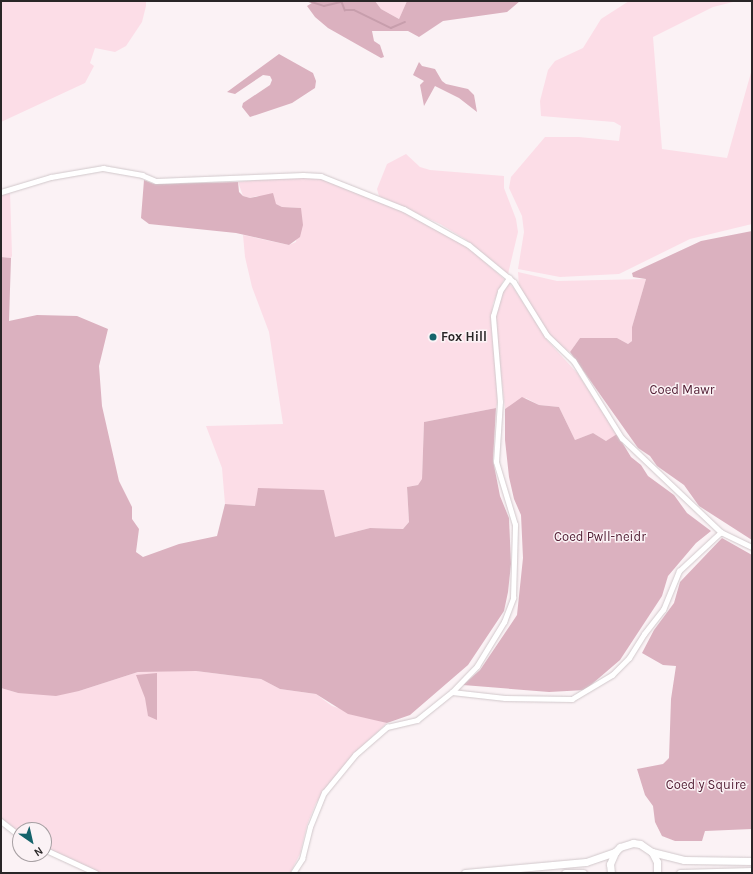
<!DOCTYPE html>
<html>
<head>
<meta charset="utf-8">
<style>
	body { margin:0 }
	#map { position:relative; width:753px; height:874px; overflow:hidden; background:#fbf2f5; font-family:Karla,sans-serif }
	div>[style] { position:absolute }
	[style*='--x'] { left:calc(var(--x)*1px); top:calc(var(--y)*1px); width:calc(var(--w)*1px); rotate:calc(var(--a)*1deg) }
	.green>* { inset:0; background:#fcdde7 }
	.forest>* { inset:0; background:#dbb1bf }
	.stream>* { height:1.5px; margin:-0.75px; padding:0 0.75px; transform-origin:0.75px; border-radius:0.75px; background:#c79eac }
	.roads { filter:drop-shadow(0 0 1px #d1c8cb) drop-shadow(0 0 1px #d1c8cb) }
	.street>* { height:4.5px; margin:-2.25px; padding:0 2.25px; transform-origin:2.25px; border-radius:2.25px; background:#fff }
	.primary>* { height:7px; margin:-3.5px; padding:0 3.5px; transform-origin:3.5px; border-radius:3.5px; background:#fff }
	.dots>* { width:11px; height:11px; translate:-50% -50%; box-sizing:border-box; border:2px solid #fbf2f5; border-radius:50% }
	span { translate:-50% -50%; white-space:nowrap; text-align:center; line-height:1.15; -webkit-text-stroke:3px #fbf2f5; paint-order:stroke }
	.poi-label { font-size:13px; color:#292627; font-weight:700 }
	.left { translate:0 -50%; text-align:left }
	.park-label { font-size:13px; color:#511d33 }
	.frame { position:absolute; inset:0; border:2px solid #292627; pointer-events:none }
	.north { position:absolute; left:12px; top:822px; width:40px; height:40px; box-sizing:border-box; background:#fbf2f5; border:1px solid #a7a0a3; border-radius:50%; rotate:146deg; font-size:11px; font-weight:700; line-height:16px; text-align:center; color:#292627 }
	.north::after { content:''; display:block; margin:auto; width:14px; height:18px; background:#15636b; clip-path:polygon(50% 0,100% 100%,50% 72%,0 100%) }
</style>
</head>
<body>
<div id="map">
	<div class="green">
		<i style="clip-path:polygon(1px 1px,146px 1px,146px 6px,142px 22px,126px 46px,115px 52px,95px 48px,90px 63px,94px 66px,85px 83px,1px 122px)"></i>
		<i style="clip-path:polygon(375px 1px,407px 1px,399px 19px,381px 9px)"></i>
		<i style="clip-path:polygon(629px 1px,737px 1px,713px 7px,653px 37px,662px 149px,727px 158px,752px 69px,752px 224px,690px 239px,619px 274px,560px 277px,518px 269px,524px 232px,522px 216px,509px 188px,511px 177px,545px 137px,579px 137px,619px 141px,621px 126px,614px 122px,541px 116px,540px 101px,548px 70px,555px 61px,583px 48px,601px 19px)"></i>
		<i style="clip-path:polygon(406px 154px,420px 167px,430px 170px,504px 176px,504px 188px,516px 219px,518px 232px,508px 274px,465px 239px,440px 224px,379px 196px,377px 189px,387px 164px)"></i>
		<i style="clip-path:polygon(276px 178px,321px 178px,401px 210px,447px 232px,466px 245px,504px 279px,493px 303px,491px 321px,498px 398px,496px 408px,424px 422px,422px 480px,418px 485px,407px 487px,409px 522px,403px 529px,370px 528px,335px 537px,255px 506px,225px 504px,222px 468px,206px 426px,283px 424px,269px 332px,252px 287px,245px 257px,243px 235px,289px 245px,296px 242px,301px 208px,282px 207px,257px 196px,250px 198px,243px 196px,238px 182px)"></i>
		<i style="clip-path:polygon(10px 191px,12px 256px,11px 258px,1px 257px,1px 194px)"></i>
		<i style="clip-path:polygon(518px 272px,557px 281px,646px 279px,632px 327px,632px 341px,628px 344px,617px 338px,580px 338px,570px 352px,560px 346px,540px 324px,519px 286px)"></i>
		<i style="clip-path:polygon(507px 282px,513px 287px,547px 340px,578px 374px,617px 434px,610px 440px,606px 441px,593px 433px,575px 440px,559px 407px,539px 405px,526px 398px,505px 409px,495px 319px,496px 307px)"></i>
		<i style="clip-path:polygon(158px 670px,196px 671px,261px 679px,280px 689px,316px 694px,332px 706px,387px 723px,350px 758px,316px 803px,307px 825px,300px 854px,290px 873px,101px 873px,44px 847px,44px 830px,20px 830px,20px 833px,1px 818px,1px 688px,18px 693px,79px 691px,138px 672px)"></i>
	</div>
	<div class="forest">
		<i style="clip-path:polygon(315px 1px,375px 1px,381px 9px,399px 19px,407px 1px,520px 1px,507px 12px,443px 21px,419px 37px,408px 31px,372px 31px,374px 41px,380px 45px,384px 57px,381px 58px,328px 28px,315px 17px,307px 6px)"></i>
		<i style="clip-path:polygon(279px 54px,313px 73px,316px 81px,315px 88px,292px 103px,250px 117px,242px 107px,243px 103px,270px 85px,272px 80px,270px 76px,263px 75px,235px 94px,227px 92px)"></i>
		<i style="clip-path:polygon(419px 62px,422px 66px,435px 69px,442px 81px,446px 84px,468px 89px,474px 95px,477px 112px,459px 98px,435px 86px,424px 106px,420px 85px,424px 81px,413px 75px)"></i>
		<i style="clip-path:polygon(144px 180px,154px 184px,238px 182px,239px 192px,243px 196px,250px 198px,273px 193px,276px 204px,282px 207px,301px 208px,303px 225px,300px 237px,289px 245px,236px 233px,149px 224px,141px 218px)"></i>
		<i style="clip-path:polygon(752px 231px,752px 540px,699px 506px,684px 485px,657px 466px,650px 456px,638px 448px,570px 352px,580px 338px,617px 338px,628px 344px,632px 341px,632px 327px,646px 279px,633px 277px,632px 273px,701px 241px)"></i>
		<i style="clip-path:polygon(1px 257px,11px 258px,9px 321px,37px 315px,77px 316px,108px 329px,99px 366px,102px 406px,119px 481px,132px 507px,132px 519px,139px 529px,136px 552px,143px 557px,179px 544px,217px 536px,225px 504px,255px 506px,258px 488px,324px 490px,335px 537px,370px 528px,403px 529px,409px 522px,407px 487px,418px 485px,422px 479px,424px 422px,496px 408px,493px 460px,500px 496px,509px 518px,511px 564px,508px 592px,504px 611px,468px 665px,410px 715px,387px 723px,348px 714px,316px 694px,280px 689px,261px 679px,196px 671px,138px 672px,79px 691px,56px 696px,18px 693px,1px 688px)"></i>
		<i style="clip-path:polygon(522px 397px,539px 405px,559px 407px,575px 440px,593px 433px,606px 441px,617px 434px,631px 457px,641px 465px,648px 476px,674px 495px,687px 513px,711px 531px,696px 543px,668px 576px,662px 596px,620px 660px,585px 690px,549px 692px,463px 685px,480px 670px,517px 615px,523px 558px,521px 515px,514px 499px,509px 477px,505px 440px,505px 409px)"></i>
		<i style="clip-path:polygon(722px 538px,752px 555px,752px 829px,705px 831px,702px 841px,675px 841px,662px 836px,655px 822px,653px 806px,645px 795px,637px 769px,663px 764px,669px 758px,671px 699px,676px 666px,663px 665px,642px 653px,654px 630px,674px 603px,680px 582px)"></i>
		<i style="clip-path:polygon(157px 673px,157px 720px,148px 716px,145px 698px,136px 675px)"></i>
	</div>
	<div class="stream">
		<i style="--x:309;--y:1;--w:16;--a:18"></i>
		<i style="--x:324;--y:6;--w:18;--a:-13"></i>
		<i style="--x:342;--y:2;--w:9;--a:69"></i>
		<i style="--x:345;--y:10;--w:9;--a:0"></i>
		<i style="--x:354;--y:10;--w:41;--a:25.9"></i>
		<i style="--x:391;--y:28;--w:15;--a:-23"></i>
	</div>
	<div class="roads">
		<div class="street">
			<i style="--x:1;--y:192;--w:52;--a:-16.7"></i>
			<i style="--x:51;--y:177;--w:53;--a:-9.8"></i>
			<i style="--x:103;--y:168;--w:40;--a:10"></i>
			<i style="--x:142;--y:175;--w:15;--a:23"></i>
			<i style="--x:156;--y:181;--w:147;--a:-2.3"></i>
			<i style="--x:303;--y:175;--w:18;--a:3"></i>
			<i style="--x:321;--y:176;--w:89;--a:21.7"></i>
			<i style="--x:404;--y:209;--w:74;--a:29"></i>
			<i style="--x:469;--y:245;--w:58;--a:39.4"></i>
			<i style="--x:514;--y:282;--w:62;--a:58.1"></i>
			<i style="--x:547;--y:335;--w:37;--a:44"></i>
			<i style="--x:574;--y:361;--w:91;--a:58.1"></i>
			<i style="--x:622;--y:438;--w:137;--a:43.5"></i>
			<i style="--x:721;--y:532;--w:34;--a:26"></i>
			<i style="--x:452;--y:692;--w:36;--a:-46"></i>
			<i style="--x:477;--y:666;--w:52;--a:-58.5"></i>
			<i style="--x:504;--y:622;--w:26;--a:-69"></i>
			<i style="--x:513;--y:598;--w:73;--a:-88.4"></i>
			<i style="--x:515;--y:525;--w:66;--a:-106.8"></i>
			<i style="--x:496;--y:462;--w:60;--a:-86.2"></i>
			<i style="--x:500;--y:402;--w:86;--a:-94.7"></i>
			<i style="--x:493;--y:316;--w:26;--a:-74"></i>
			<i style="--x:500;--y:291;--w:16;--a:-55"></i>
			<i style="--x:1;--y:821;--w:24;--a:38"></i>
			<i style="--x:44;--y:849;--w:57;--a:24.8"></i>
			<i style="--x:293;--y:873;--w:17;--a:-57"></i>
			<i style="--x:302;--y:859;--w:33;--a:-76"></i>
			<i style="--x:310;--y:827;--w:37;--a:-68"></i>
			<i style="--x:324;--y:793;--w:49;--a:-50.8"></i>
			<i style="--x:355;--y:755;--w:43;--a:-41.2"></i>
			<i style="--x:387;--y:727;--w:31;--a:-13"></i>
			<i style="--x:417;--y:720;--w:45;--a:-38.7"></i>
			<i style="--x:452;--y:692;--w:53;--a:6.5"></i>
			<i style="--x:505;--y:698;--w:67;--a:0.9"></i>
			<i style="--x:572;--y:699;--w:47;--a:-31"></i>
			<i style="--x:612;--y:675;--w:24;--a:-45"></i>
			<i style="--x:629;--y:658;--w:28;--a:-58"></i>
			<i style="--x:644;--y:634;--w:31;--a:-52"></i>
			<i style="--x:663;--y:610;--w:42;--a:-67.7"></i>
			<i style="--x:679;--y:571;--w:57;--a:-42.9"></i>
		</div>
		<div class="primary">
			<i style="--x:652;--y:852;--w:33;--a:14"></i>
			<i style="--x:684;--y:860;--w:68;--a:0.8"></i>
			<i style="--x:465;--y:873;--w:121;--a:-5.2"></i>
			<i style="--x:586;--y:862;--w:31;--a:-19"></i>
			<i style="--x:565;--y:873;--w:18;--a:0"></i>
			<i style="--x:611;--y:873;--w:9;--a:-96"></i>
			<i style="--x:610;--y:864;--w:13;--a:-67"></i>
			<i style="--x:615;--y:852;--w:7;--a:-45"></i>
			<i style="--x:620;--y:847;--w:14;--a:-17"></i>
			<i style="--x:633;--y:843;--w:7;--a:8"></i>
			<i style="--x:640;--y:844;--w:14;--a:34"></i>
			<i style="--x:652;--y:852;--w:11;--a:63"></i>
			<i style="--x:657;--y:862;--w:11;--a:90"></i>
			<i style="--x:680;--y:873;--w:72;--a:-1.6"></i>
		</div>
	</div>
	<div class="dots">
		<i style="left:433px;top:337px;background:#15636b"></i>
	</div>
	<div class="poi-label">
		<span class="left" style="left:441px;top:337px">Fox Hill</span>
	</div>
	<div class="park-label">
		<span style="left:682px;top:390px">Coed Mawr</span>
		<span style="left:600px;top:537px">Coed Pwll-neidr</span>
		<span style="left:706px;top:785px">Coed y Squire</span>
	</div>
	<div class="frame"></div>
	<div class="north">N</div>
</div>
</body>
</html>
